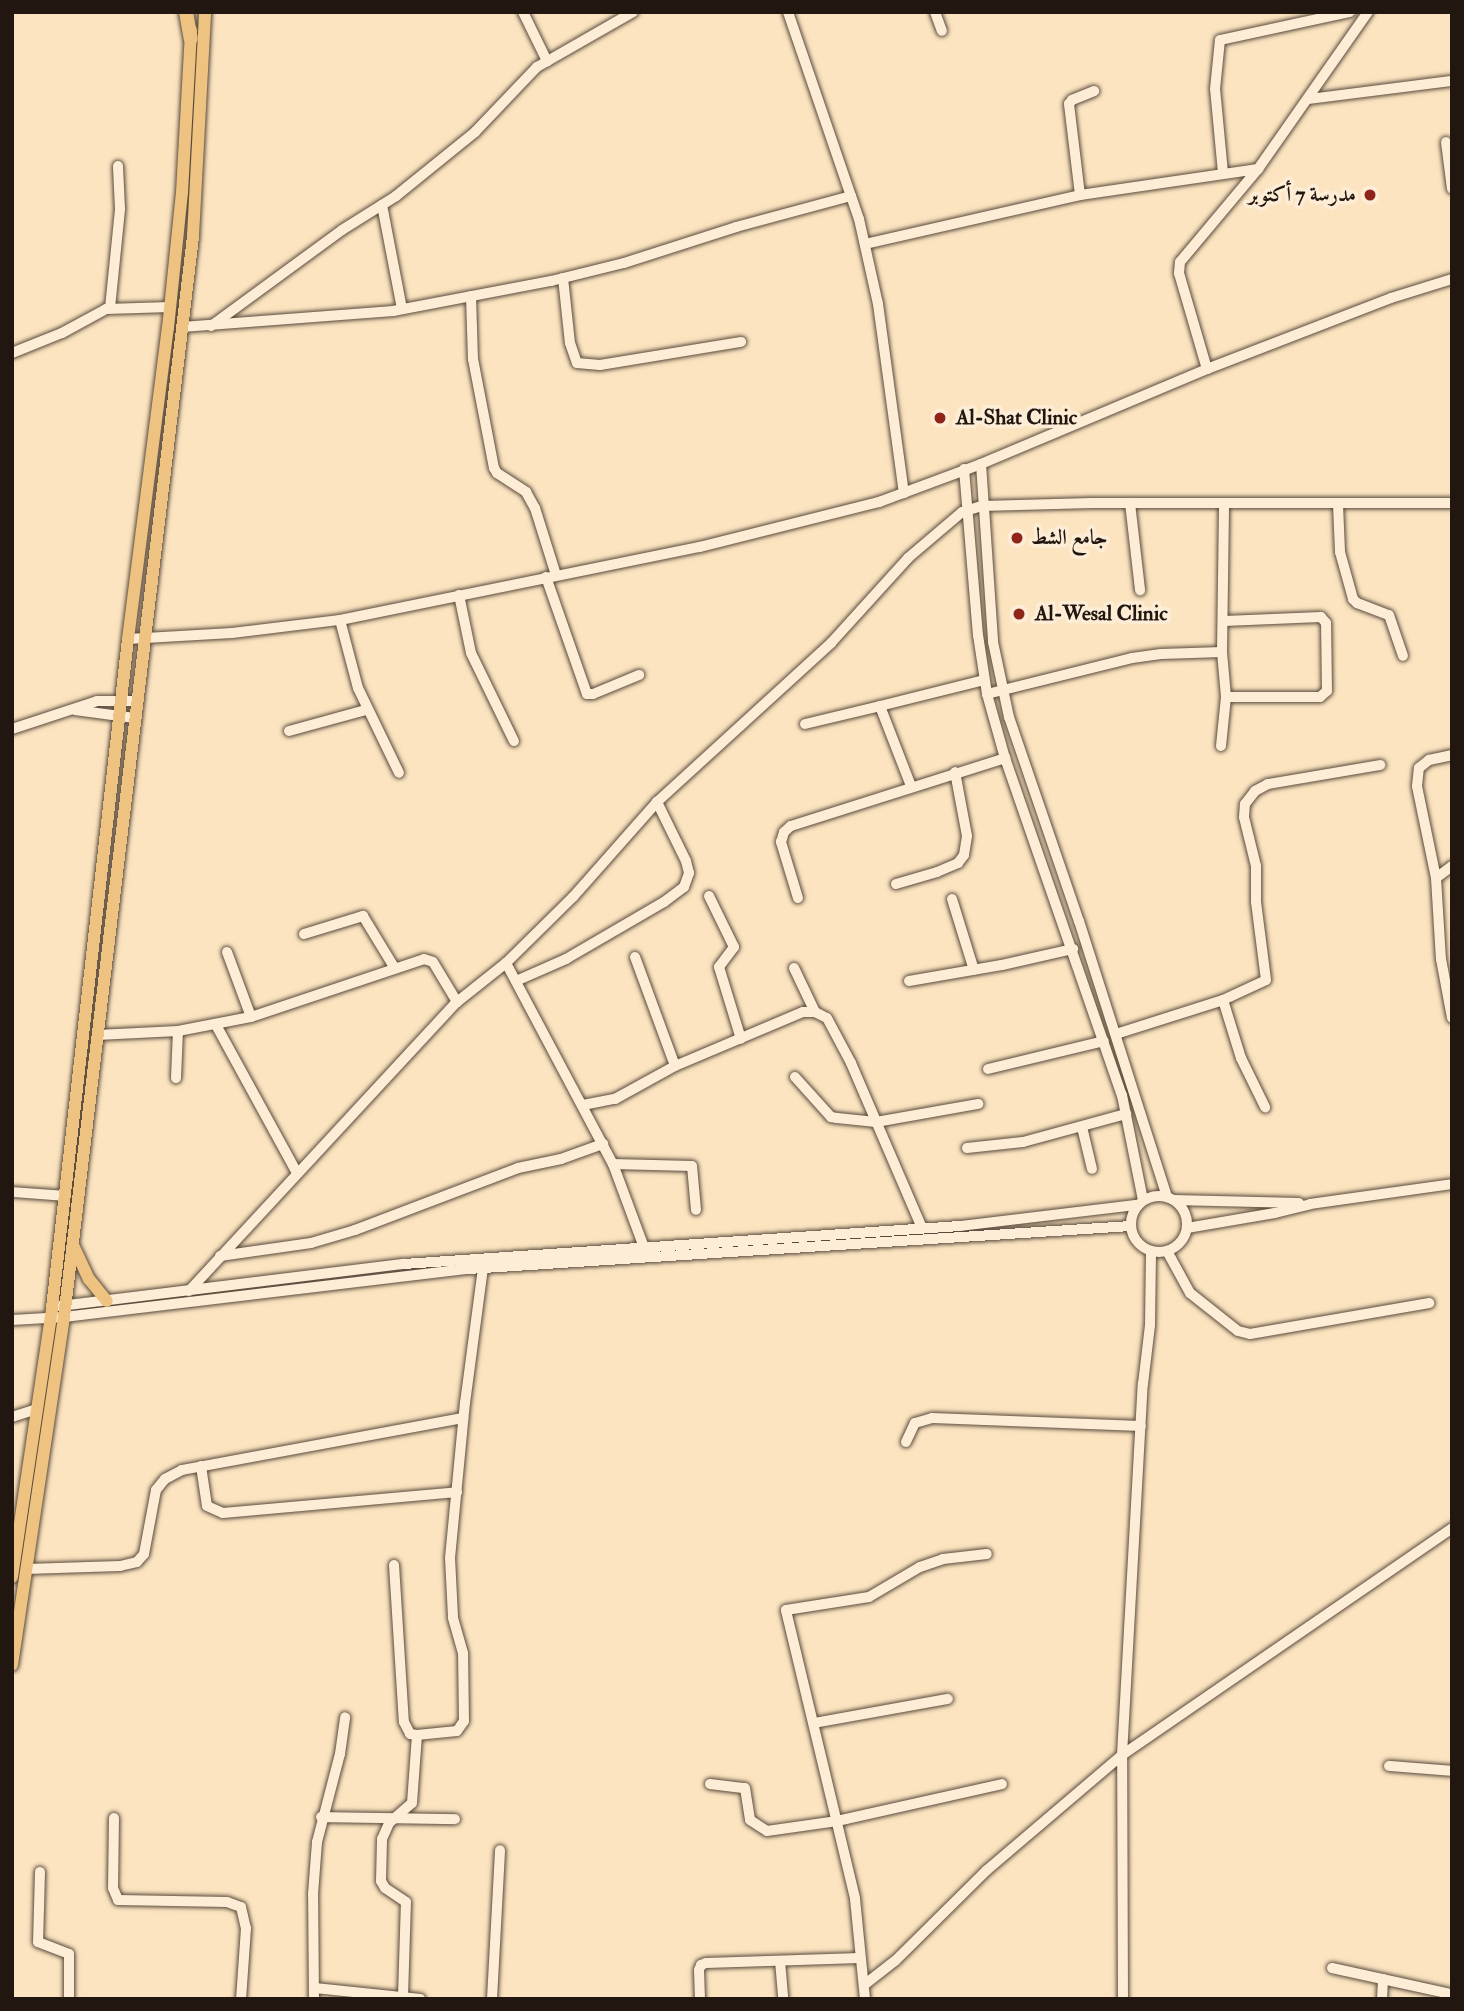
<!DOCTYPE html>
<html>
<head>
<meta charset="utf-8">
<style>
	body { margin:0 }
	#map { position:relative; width:1464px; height:2011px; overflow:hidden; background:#fce4c0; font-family:"IM FELL Double Pica",Amiri,serif }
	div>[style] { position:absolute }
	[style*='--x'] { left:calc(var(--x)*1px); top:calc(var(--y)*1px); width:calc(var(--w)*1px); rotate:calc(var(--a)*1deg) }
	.roads { filter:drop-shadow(0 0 2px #584a3c) drop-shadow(0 0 2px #584a3c) }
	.minor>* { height:10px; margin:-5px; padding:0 5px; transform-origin:5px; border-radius:5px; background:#fdedd6 }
	.minor>.ring { margin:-5px; padding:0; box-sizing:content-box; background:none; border:10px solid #fdedd6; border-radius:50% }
	.major>* { height:12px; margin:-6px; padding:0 6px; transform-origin:6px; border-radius:6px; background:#eec280 }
	.highway>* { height:14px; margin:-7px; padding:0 7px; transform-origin:7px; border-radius:7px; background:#eec280 }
	.dots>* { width:19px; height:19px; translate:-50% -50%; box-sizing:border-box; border:4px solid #fdedd6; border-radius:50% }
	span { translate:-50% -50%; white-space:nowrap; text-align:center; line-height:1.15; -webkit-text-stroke:7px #fdedd6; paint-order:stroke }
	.poi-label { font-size:21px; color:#221710; font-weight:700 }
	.right { translate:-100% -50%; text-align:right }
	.left { translate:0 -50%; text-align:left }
	.frame { position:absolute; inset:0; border:14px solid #221710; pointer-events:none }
</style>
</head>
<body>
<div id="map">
	<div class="roads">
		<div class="minor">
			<i style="--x:523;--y:12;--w:55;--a:63.9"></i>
			<i style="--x:788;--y:12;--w:194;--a:71.1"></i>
			<i style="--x:935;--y:12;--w:20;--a:70"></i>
			<i style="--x:1309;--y:99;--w:144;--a:-7.2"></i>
			<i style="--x:1446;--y:142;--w:47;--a:82.7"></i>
			<i style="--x:1223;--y:173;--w:84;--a:-95.4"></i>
			<i style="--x:1215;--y:89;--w:49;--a:-84.2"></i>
			<i style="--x:1220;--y:40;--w:133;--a:-12.2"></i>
			<i style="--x:1080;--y:195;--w:92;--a:-96.9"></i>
			<i style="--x:1069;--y:104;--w:5;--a:-53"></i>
			<i style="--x:1072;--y:100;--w:24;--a:-22"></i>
			<i style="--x:382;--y:205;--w:106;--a:79.1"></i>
			<i style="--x:865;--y:244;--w:221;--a:-12.8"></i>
			<i style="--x:1080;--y:195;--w:180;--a:-8.3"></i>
			<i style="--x:563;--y:278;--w:65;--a:83.9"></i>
			<i style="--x:570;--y:343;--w:21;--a:71"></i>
			<i style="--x:577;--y:363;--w:23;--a:5"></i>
			<i style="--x:600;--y:365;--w:143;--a:-9.3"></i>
			<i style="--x:471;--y:296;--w:63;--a:88.2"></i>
			<i style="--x:473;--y:359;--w:111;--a:79.1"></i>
			<i style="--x:494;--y:468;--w:6;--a:59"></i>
			<i style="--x:497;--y:473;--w:35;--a:33"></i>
			<i style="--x:526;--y:492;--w:18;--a:61"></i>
			<i style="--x:535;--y:508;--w:70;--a:72.6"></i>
			<i style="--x:110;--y:308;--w:100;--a:-84.2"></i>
			<i style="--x:120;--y:209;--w:43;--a:-92.7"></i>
			<i style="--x:211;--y:326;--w:162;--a:-36.2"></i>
			<i style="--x:342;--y:230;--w:64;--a:-32.2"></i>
			<i style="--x:396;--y:196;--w:102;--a:-39"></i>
			<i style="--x:475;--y:132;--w:90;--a:-46.4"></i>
			<i style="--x:537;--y:67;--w:111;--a:-29.8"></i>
			<i style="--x:182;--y:327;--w:212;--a:-4.3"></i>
			<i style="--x:393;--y:311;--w:161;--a:-10.8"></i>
			<i style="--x:551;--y:281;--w:75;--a:-13.9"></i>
			<i style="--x:624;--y:263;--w:118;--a:-17.8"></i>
			<i style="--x:736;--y:227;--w:119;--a:-15.1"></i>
			<i style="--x:851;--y:196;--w:24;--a:71"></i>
			<i style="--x:859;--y:219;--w:87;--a:77.4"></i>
			<i style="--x:878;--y:304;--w:191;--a:82.2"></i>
			<i style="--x:12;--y:353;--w:54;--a:-21.8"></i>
			<i style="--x:62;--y:333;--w:50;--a:-28.6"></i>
			<i style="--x:106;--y:309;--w:64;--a:-1.8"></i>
			<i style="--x:1207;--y:369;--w:100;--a:-106.3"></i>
			<i style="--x:1179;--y:273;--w:11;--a:-85"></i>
			<i style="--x:1180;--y:262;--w:121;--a:-50"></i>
			<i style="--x:1258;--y:169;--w:192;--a:-55"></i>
			<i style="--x:981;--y:464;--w:178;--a:86.1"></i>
			<i style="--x:993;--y:642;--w:77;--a:78"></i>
			<i style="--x:1009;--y:717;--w:216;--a:71.1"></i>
			<i style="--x:1079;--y:921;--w:290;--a:72.3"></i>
			<i style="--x:964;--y:469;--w:167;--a:85.2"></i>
			<i style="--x:978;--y:635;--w:60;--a:81.3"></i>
			<i style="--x:987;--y:694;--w:66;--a:74.3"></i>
			<i style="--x:1005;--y:758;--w:357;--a:70.9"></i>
			<i style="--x:1122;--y:1095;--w:107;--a:78.7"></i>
			<i style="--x:1130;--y:503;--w:88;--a:83.4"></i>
			<i style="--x:1338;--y:504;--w:48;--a:87.6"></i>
			<i style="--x:1340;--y:552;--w:49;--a:74.5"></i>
			<i style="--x:1353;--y:599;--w:6;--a:45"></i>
			<i style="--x:1357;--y:603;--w:34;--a:21"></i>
			<i style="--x:1389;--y:615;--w:43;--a:71.1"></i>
			<i style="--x:546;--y:577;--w:124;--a:70.7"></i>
			<i style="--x:587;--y:694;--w:6;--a:0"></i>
			<i style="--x:593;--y:694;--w:50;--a:-22.4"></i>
			<i style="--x:459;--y:595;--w:59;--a:78.3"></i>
			<i style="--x:471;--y:653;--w:98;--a:64"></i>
			<i style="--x:340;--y:620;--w:70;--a:75.2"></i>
			<i style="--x:358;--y:688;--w:94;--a:64.2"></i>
			<i style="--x:128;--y:639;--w:104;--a:-3.3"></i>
			<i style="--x:232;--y:633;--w:109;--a:-6.9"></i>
			<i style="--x:340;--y:620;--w:367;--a:-11.5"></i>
			<i style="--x:700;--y:547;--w:185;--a:-14.1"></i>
			<i style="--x:879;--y:502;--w:109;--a:-20.4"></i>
			<i style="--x:981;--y:464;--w:245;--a:-22.8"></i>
			<i style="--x:1207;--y:369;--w:197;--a:-21.1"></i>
			<i style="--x:1391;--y:298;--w:64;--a:-17.3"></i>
			<i style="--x:1222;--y:652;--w:45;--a:84.9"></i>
			<i style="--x:1226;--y:697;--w:94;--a:0"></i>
			<i style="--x:1320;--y:697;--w:9;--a:-41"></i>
			<i style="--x:1327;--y:691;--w:68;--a:-90.8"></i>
			<i style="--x:1326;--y:623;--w:8;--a:-130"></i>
			<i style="--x:1321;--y:617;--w:97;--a:177.6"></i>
			<i style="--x:987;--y:694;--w:149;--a:-13.9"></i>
			<i style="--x:1132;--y:658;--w:29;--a:-8"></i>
			<i style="--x:1161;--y:654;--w:61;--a:-1.9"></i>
			<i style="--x:1222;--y:652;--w:146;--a:-89.2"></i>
			<i style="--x:75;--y:710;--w:60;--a:7.7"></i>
			<i style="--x:805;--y:724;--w:77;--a:-13.5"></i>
			<i style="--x:12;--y:729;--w:89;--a:-18.2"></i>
			<i style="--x:97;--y:701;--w:40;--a:0"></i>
			<i style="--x:289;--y:731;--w:80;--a:-15.3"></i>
			<i style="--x:1221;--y:746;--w:49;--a:-84.2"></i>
			<i style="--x:911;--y:786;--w:86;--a:-111.2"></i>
			<i style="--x:880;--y:706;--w:107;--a:-14"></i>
			<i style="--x:1452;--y:866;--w:20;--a:143"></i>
			<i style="--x:1436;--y:878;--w:81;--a:86.5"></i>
			<i style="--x:1441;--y:959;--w:60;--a:79.4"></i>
			<i style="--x:1436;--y:878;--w:94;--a:-101.7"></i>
			<i style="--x:1417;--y:786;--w:18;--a:-84"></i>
			<i style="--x:1419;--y:768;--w:13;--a:-39"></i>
			<i style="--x:1429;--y:760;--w:24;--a:-12"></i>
			<i style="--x:896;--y:884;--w:43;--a:-16.3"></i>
			<i style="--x:937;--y:872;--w:23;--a:-23"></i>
			<i style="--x:958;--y:863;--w:10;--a:-53"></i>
			<i style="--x:964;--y:855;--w:19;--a:-81"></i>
			<i style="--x:967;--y:836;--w:65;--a:-100.6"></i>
			<i style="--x:709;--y:896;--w:57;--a:63.9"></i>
			<i style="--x:734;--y:947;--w:25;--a:127"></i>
			<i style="--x:719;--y:967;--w:75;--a:73"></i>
			<i style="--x:798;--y:898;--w:59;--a:-106.9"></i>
			<i style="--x:781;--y:842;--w:10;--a:-73"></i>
			<i style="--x:784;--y:832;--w:9;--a:-41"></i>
			<i style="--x:791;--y:826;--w:225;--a:-17.6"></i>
			<i style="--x:952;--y:899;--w:74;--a:72.8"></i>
			<i style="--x:304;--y:934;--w:62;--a:-17"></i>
			<i style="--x:363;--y:916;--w:60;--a:58.7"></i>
			<i style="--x:227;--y:952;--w:69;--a:69.7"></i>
			<i style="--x:635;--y:957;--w:116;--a:69.8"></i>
			<i style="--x:506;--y:963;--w:228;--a:62"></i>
			<i style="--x:613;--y:1164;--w:92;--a:69.6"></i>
			<i style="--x:794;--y:968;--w:49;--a:64.5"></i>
			<i style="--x:516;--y:981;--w:55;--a:-23.7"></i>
			<i style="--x:566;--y:959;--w:113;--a:-30.2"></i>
			<i style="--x:664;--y:902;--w:25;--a:-37"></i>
			<i style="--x:684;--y:887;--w:15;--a:-70"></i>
			<i style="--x:689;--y:873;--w:12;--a:-104"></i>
			<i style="--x:686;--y:861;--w:66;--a:-116.2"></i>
			<i style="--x:909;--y:981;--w:94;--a:-9.8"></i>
			<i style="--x:1002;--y:965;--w:73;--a:-12.7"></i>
			<i style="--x:1223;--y:1000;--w:47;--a:-24.9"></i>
			<i style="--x:1266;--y:980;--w:79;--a:-97.3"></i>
			<i style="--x:1256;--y:902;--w:36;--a:-90"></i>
			<i style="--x:1256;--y:866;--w:50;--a:-103.8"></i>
			<i style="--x:1244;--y:817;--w:13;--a:-86"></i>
			<i style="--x:1245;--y:804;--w:16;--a:-52"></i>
			<i style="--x:1255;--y:791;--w:15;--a:-28"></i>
			<i style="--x:1268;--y:784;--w:114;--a:-9.6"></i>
			<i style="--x:216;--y:1025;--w:169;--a:61.3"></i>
			<i style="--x:1116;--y:1034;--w:112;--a:-17.6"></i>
			<i style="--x:1223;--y:1000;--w:61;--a:72.8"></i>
			<i style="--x:1241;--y:1058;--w:55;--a:63.9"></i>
			<i style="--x:97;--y:1035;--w:81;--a:-2.8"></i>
			<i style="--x:178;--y:1031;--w:74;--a:-10.9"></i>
			<i style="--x:251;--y:1017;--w:182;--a:-18.5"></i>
			<i style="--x:424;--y:959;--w:9;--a:18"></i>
			<i style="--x:433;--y:962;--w:47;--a:59"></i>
			<i style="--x:988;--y:1069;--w:119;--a:-13.6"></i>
			<i style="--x:795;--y:1077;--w:54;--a:48"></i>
			<i style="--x:831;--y:1117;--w:6;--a:9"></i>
			<i style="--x:837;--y:1118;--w:39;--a:6"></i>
			<i style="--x:876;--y:1122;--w:104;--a:-10"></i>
			<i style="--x:176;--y:1078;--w:47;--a:-87.6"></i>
			<i style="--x:583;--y:1105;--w:33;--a:-11"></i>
			<i style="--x:615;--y:1099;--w:68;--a:-28.8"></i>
			<i style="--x:675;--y:1066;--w:139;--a:-22.9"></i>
			<i style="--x:803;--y:1012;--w:12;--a:0"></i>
			<i style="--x:815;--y:1012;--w:13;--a:27"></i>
			<i style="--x:827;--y:1018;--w:51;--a:61.9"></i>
			<i style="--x:851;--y:1063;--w:180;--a:66.7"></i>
			<i style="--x:1082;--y:1127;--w:43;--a:76.6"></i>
			<i style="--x:967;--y:1148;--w:56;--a:-6.1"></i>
			<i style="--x:1023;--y:1142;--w:107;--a:-15.2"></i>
			<i style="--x:613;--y:1164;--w:79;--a:1.5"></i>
			<i style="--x:692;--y:1166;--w:44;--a:84.8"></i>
			<i style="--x:12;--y:1192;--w:53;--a:4.3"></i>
			<i class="ring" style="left:1131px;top:1196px;width:46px;height:46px"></i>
			<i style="--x:1174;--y:1200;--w:125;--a:1.4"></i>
			<i style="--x:1187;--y:1228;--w:89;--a:-9.7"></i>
			<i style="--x:1275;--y:1213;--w:36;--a:-14"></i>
			<i style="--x:1310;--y:1204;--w:143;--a:-8"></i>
			<i style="--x:1167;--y:1251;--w:48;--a:61.3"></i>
			<i style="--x:1190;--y:1293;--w:61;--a:38.4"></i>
			<i style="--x:1238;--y:1331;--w:12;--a:14"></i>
			<i style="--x:1250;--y:1334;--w:182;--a:-9.8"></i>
			<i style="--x:220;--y:1256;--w:92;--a:-8.1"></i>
			<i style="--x:311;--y:1243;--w:46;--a:-16.5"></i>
			<i style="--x:355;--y:1230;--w:174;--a:-20.8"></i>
			<i style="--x:518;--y:1168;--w:44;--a:-11.8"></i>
			<i style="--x:561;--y:1159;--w:45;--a:-19.7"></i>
			<i style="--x:189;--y:1291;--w:394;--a:-47.2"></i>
			<i style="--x:457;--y:1002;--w:63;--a:-38.5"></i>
			<i style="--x:506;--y:963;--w:94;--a:-44.6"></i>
			<i style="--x:573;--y:897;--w:127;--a:-48.5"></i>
			<i style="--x:657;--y:802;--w:236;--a:-42.4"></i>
			<i style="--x:831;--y:643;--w:115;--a:-47.8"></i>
			<i style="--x:908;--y:558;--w:71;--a:-40.4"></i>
			<i style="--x:962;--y:512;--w:21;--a:-17"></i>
			<i style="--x:982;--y:506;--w:110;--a:-1.6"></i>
			<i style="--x:1092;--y:503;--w:360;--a:0"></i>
			<i style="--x:60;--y:1306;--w:347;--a:-7"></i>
			<i style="--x:404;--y:1264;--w:557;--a:-3.91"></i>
			<i style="--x:960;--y:1226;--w:178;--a:-6.8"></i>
			<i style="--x:12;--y:1320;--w:52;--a:-3.3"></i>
			<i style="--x:64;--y:1317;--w:407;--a:-6.8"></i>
			<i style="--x:468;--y:1269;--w:664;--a:-3.71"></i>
			<i style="--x:12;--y:1417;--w:26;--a:-18"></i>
			<i style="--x:906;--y:1442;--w:21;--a:-65"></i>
			<i style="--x:915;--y:1423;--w:18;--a:-16"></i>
			<i style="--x:932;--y:1418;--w:209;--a:2.2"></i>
			<i style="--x:201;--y:1466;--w:40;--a:81.5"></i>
			<i style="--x:207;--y:1506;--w:17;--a:24"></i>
			<i style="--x:223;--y:1513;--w:235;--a:-5.1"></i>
			<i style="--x:394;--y:1565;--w:157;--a:86.4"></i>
			<i style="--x:404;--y:1722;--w:13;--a:63"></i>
			<i style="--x:410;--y:1734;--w:7;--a:8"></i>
			<i style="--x:26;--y:1569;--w:94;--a:-1.8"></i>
			<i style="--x:120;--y:1566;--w:17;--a:-13"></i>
			<i style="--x:137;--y:1562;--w:11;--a:-49"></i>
			<i style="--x:144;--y:1554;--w:65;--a:-79.4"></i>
			<i style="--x:156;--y:1490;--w:14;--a:-51"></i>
			<i style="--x:165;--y:1479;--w:19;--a:-28"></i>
			<i style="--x:182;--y:1470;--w:286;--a:-10.5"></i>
			<i style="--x:814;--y:1723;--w:136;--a:-10.2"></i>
			<i style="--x:1389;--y:1766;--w:63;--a:4.5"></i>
			<i style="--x:710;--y:1784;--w:35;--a:7"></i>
			<i style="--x:745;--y:1788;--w:32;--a:81"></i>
			<i style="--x:750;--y:1820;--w:20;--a:33"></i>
			<i style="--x:767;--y:1831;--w:71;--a:-8.1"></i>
			<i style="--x:837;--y:1821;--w:169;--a:-12.6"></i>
			<i style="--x:321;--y:1817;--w:134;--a:0.9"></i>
			<i style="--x:114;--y:1818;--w:70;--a:90.8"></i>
			<i style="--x:113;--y:1888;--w:13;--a:67"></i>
			<i style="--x:118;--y:1900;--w:109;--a:1.1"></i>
			<i style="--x:227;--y:1902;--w:15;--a:20"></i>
			<i style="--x:241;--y:1907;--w:22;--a:77"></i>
			<i style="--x:246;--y:1928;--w:71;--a:94"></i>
			<i style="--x:40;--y:1872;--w:70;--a:91.6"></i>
			<i style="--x:38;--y:1942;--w:33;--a:21"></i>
			<i style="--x:69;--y:1954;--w:45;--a:90"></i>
			<i style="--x:780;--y:1961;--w:38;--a:85"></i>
			<i style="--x:1332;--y:1968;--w:121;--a:12.4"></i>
			<i style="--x:864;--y:1985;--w:39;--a:-38"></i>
			<i style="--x:895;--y:1961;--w:129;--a:-44.7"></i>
			<i style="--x:987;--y:1870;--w:177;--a:-40.4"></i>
			<i style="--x:1122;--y:1755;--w:401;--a:-34.5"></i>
			<i style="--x:315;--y:1988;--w:106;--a:6"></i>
			<i style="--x:403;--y:1996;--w:94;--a:-88.2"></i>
			<i style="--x:406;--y:1902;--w:25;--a:-146"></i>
			<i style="--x:385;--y:1888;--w:8;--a:-120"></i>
			<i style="--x:381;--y:1881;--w:42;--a:-88.6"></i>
			<i style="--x:382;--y:1839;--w:17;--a:-66"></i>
			<i style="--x:389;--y:1823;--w:30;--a:-41"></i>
			<i style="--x:412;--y:1803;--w:68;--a:-85.8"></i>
			<i style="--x:417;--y:1735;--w:40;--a:-5.7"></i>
			<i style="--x:457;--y:1731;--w:12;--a:-55"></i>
			<i style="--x:464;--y:1721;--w:68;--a:-90.8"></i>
			<i style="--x:463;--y:1653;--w:37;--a:-106"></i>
			<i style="--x:453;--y:1617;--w:59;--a:-92.9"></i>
			<i style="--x:450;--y:1558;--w:156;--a:-84.5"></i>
			<i style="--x:465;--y:1403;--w:136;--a:-82.4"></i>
			<i style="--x:314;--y:1999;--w:105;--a:-90.5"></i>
			<i style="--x:313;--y:1894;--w:52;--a:-85.6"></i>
			<i style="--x:317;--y:1842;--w:91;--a:-75.4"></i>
			<i style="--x:340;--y:1754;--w:37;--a:-82"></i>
			<i style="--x:492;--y:1999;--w:149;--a:-86.9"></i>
			<i style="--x:700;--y:1999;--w:29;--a:-92"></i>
			<i style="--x:699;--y:1970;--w:5;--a:-68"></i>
			<i style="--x:701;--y:1965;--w:5;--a:-22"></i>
			<i style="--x:706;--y:1963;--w:154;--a:-1.9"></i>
			<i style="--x:865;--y:1999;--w:101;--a:-95.7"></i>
			<i style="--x:855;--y:1898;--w:296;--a:-103.5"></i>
			<i style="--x:786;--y:1610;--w:84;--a:-8.9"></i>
			<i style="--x:869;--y:1597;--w:59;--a:-30.5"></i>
			<i style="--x:920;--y:1567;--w:24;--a:-19"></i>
			<i style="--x:943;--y:1559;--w:44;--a:-6.5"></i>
			<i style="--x:1123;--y:1999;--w:244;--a:-90.2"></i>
			<i style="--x:1122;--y:1755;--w:372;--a:-86.8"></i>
			<i style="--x:1143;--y:1384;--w:59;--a:-83.2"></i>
			<i style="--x:1150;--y:1325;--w:74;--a:-89.2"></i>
			<i style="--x:1382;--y:1999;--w:20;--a:-87"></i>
		</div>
		<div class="major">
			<i style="--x:73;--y:1245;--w:38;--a:65"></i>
			<i style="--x:89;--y:1279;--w:28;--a:51"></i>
			<i style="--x:12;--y:1577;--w:272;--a:-81.5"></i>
			<i style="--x:52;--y:1308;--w:673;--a:-83.52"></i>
			<i style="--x:128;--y:639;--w:314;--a:-82.7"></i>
			<i style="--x:168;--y:328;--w:136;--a:-84.1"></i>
			<i style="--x:182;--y:193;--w:163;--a:-86.8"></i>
			<i style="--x:12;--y:1665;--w:352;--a:-81.5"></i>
			<i style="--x:64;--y:1317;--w:1089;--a:-83.19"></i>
			<i style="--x:193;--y:236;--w:224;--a:-86.9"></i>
		</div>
		<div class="highway">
			<i style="--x:186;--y:12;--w:27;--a:80"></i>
		</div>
	</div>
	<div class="dots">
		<i style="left:1370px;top:195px;background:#8f2418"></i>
		<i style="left:940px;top:418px;background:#8f2418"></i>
		<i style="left:1017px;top:538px;background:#8f2418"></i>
		<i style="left:1019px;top:614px;background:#8f2418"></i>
	</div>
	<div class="poi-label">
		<span class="right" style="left:1356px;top:195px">مدرسة 7 أكتوبر</span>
		<span class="left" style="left:956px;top:418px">Al-Shat Clinic</span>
		<span class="left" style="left:1031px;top:538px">جامع الشط</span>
		<span class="left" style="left:1035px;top:614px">Al-Wesal Clinic</span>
	</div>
	<div class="frame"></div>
</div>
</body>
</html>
